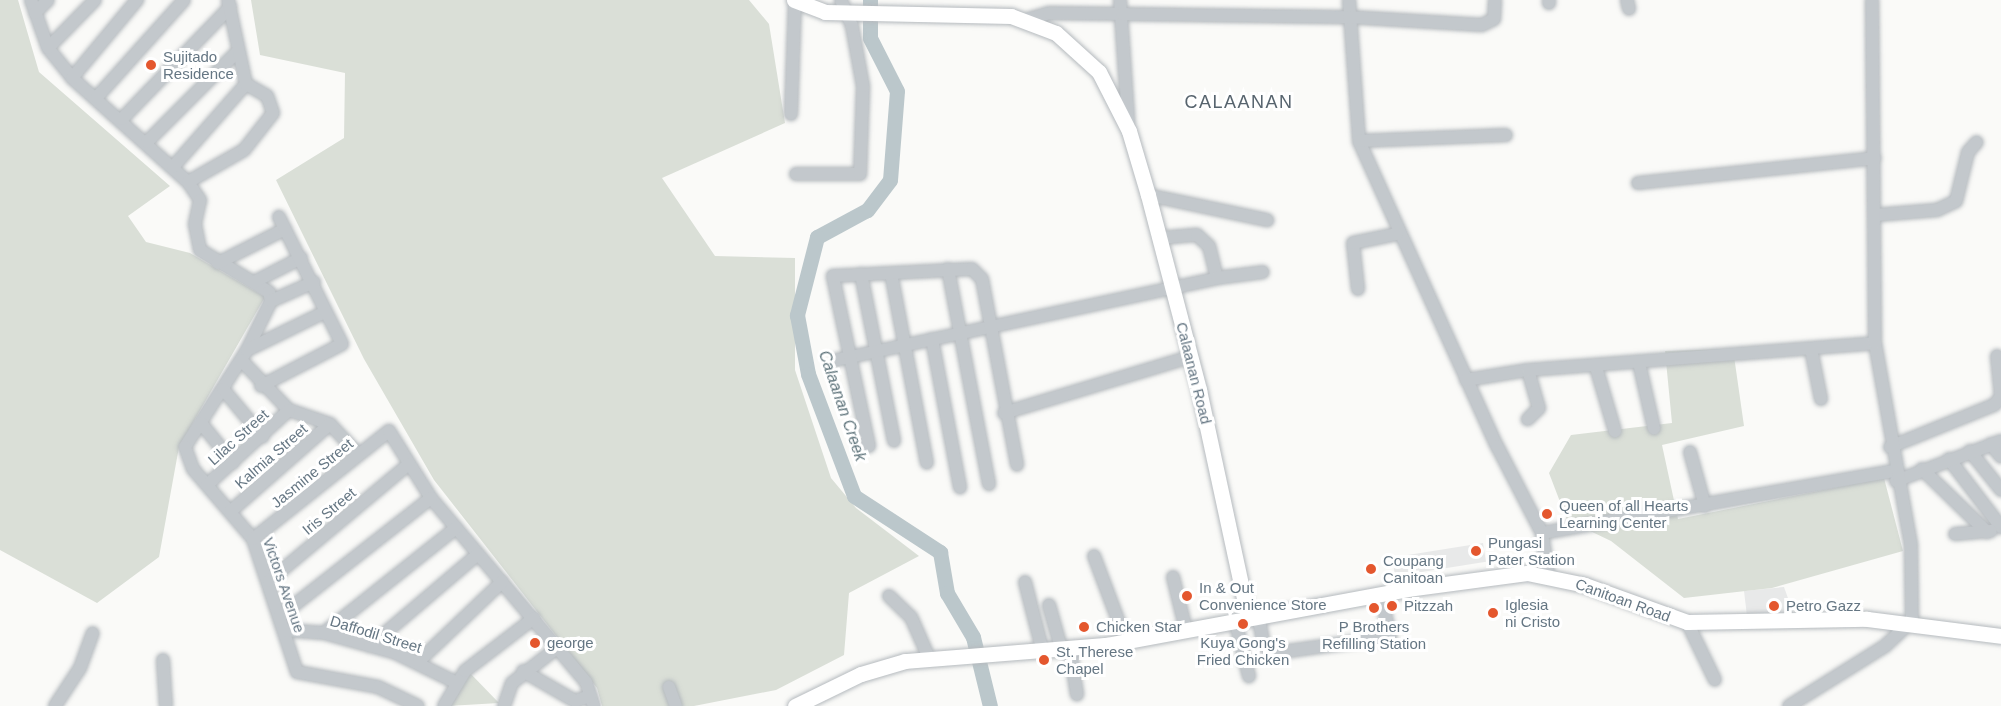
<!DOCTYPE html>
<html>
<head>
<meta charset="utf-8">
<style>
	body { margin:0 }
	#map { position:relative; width:2001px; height:706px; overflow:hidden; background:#fafaf8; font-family:Arial,sans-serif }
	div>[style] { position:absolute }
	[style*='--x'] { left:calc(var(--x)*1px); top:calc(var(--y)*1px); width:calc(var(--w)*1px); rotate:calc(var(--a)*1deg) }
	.built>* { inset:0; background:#e8e9e9; transform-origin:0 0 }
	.green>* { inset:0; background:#dadfd7 }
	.river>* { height:15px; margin:-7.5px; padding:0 7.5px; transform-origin:7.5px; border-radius:7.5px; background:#bbc7cb }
	.roads { filter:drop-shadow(0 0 2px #b5babe) drop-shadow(0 0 2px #b5babe) }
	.minor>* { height:12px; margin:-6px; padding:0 6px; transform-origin:6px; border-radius:6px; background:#c3c8cc }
	.major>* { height:15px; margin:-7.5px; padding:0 7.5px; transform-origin:7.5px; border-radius:7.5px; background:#fff }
	.dots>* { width:16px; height:16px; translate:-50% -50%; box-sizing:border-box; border:3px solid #fff; border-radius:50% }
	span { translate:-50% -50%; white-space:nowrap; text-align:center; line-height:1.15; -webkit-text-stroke:6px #fff; paint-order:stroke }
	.poi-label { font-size:15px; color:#657683 }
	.left { translate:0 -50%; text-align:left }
	.street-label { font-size:15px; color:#657683 }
	.water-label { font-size:16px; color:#60757c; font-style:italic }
	.quarter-label { font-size:18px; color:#57646e; letter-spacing:1.5px }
</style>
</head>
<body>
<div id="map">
	<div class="built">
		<i style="left:1483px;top:543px;width:19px;height:92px;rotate:81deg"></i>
		<i style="clip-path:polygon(1784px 587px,1794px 615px,1747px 616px,1744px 591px)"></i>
	</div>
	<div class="green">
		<i style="clip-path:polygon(0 0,18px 0,39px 72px,170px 186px,128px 216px,146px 242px,190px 253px,265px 297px,179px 447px,159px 557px,97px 603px,0 550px)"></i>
		<i style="clip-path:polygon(251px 0,749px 0,769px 24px,785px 123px,662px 178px,715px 256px,795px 258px,795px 370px,831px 478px,856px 508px,919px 556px,849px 593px,844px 655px,776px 690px,694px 706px,602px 706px,597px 688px,434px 480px,364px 359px,276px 180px,344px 138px,345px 73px,260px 55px)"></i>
		<i style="clip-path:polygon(1733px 349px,1744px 426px,1662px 445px,1678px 519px,1884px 478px,1903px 551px,1772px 588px,1684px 598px,1611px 541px,1567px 520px,1549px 473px,1571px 435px,1672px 423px,1665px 351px)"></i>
		<i style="clip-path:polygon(469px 672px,499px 703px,448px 706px)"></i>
	</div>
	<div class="river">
		<i style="--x:870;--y:0;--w:38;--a:90"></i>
		<i style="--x:870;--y:38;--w:59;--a:63"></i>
		<i style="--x:897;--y:91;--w:89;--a:94.5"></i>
		<i style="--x:890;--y:180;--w:38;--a:127"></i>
		<i style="--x:867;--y:210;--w:57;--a:151.6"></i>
		<i style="--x:817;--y:237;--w:81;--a:104.4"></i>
		<i style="--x:797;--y:315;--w:60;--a:79.4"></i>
		<i style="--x:808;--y:374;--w:130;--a:69.3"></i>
		<i style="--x:854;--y:496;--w:103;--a:33.1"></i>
		<i style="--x:940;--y:552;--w:42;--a:80.3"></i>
		<i style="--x:947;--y:593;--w:51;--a:59.4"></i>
		<i style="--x:973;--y:637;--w:71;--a:76.2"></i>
	</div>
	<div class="roads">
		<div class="minor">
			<i style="--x:31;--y:0;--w:51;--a:70.5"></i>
			<i style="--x:48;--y:48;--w:38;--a:51"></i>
			<i style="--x:72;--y:78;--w:156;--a:41.9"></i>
			<i style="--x:188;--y:182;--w:22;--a:56"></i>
			<i style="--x:200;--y:200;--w:25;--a:102"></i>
			<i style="--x:195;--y:224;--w:26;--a:79"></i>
			<i style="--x:200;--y:250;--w:81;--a:31.3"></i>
			<i style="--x:269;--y:292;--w:9;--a:77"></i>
			<i style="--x:271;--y:301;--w:55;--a:116.1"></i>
			<i style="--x:247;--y:350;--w:115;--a:122.6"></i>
			<i style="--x:185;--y:447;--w:23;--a:70"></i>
			<i style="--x:193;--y:469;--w:92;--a:49.4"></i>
			<i style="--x:253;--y:539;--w:140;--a:71.7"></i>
			<i style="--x:297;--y:672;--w:82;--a:10.5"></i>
			<i style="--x:378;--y:687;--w:44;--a:25.4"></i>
			<i style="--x:1120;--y:0;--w:131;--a:86.1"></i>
			<i style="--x:1349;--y:0;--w:141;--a:85.9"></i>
			<i style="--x:1359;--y:141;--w:335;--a:65.7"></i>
			<i style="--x:1497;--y:446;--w:98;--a:62.7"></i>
			<i style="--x:1542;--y:533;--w:41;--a:81.7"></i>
			<i style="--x:1549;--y:0;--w:3;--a:90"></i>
			<i style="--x:1627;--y:0;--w:9;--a:77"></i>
			<i style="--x:35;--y:13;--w:18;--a:-45"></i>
			<i style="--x:1025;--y:20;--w:25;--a:-16"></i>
			<i style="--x:1049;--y:13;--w:73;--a:0.8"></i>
			<i style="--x:1122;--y:14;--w:227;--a:0.8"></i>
			<i style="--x:1349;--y:17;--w:133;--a:3.4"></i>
			<i style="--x:1482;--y:25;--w:13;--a:-27"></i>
			<i style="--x:1494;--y:19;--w:19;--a:-87"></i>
			<i style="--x:48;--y:48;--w:67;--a:-45.6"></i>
			<i style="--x:72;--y:78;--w:102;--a:-50.2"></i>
			<i style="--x:97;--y:97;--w:130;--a:-48.1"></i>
			<i style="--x:791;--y:114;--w:113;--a:-88"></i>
			<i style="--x:122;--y:119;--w:156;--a:-46"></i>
			<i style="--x:1359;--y:141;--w:147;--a:-2.3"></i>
			<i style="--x:147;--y:142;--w:129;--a:-45"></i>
			<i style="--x:173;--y:167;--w:111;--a:-48.7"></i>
			<i style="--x:796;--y:174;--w:64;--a:0"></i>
			<i style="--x:860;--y:174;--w:88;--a:-88"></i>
			<i style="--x:863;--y:86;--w:61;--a:-100.4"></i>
			<i style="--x:852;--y:26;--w:28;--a:-113"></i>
			<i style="--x:188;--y:182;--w:64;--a:-29.7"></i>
			<i style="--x:244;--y:150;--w:47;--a:-51.9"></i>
			<i style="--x:273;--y:113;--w:18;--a:-109"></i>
			<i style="--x:267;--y:96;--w:24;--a:-150"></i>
			<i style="--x:246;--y:84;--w:86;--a:-102.1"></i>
			<i style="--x:1638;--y:183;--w:238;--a:-6"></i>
			<i style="--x:1148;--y:195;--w:122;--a:11.9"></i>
			<i style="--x:1876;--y:215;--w:61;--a:-4.7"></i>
			<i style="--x:1937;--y:210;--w:21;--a:-25"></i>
			<i style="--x:1956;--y:201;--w:50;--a:-76.2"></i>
			<i style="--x:1968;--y:152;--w:13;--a:-48"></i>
			<i style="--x:1160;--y:238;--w:37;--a:-5"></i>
			<i style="--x:1197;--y:235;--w:16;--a:43"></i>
			<i style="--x:1209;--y:246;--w:33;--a:76"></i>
			<i style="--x:218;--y:263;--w:75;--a:-26.9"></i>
			<i style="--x:948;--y:269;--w:219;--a:79.2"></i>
			<i style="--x:891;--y:273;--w:193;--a:79.3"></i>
			<i style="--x:861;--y:274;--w:170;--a:78.8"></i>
			<i style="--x:254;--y:282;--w:53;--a:-27.1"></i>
			<i style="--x:1358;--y:289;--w:46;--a:-96.2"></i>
			<i style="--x:1353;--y:243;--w:45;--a:-11.6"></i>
			<i style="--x:271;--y:301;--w:47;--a:-23.8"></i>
			<i style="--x:932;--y:339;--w:151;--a:79.3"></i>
			<i style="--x:1811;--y:349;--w:51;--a:78.7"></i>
			<i style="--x:247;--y:350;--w:87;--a:-26"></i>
			<i style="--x:1997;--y:356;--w:40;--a:84.3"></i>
			<i style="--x:241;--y:360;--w:69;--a:46.2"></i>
			<i style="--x:289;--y:410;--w:43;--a:18.9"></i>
			<i style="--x:330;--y:424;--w:41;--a:47"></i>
			<i style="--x:836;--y:360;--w:390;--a:-12.1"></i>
			<i style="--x:1217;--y:278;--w:46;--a:-7.4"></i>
			<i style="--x:1639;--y:363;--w:67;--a:77"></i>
			<i style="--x:1596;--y:367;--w:67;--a:73.5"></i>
			<i style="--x:1528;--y:370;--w:40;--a:74"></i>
			<i style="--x:1539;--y:408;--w:16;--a:135"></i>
			<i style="--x:1466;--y:380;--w:63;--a:-9.2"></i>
			<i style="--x:1528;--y:370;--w:348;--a:-4.4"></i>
			<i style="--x:261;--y:386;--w:91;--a:-27.4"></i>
			<i style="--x:342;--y:344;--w:142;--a:-116.4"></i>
			<i style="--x:223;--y:389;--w:62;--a:50.2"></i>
			<i style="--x:1004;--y:413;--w:194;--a:-16.8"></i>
			<i style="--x:201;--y:423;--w:51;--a:51.3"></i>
			<i style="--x:1991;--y:444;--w:16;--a:52"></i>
			<i style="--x:869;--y:446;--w:174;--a:-102"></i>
			<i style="--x:833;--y:276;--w:139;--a:-2.9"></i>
			<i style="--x:972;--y:269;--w:14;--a:45"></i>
			<i style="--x:982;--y:279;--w:189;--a:79.3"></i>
			<i style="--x:1890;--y:447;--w:112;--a:-22"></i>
			<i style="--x:1994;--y:405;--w:11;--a:-49"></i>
			<i style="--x:1970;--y:451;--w:50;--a:51.5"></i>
			<i style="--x:1690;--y:452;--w:56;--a:74.5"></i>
			<i style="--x:1949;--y:459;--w:86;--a:52.6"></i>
			<i style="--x:1922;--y:469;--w:91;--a:44.1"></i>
			<i style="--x:1896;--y:481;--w:112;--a:-20.9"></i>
			<i style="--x:207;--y:485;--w:111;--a:-42.4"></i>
			<i style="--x:231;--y:511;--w:132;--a:-41.3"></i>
			<i style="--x:1542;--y:533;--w:357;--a:-10"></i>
			<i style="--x:1955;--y:534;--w:36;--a:-5"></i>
			<i style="--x:253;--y:539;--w:174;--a:-38.5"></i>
			<i style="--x:389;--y:431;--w:79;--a:57.9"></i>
			<i style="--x:431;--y:498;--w:241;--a:49.9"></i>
			<i style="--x:586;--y:682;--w:25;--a:72"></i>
			<i style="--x:1094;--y:556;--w:91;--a:69.4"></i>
			<i style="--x:1173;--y:577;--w:55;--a:76.2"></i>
			<i style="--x:269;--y:581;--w:182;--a:-39.9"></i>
			<i style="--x:1025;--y:582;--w:72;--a:75.6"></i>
			<i style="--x:889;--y:596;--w:30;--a:44"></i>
			<i style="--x:911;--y:617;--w:45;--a:66.3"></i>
			<i style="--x:1049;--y:605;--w:48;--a:74.2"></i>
			<i style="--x:1258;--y:615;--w:31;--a:79"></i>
			<i style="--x:1264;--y:645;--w:13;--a:39"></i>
			<i style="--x:1274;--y:653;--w:117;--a:-7.9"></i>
			<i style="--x:1390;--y:637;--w:44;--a:-101.8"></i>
			<i style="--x:279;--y:617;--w:193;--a:-38.1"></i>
			<i style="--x:1235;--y:620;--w:58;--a:76"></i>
			<i style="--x:1687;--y:622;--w:64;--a:64.2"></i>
			<i style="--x:284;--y:630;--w:40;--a:4.3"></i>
			<i style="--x:324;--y:633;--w:75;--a:15.5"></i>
			<i style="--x:396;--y:653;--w:66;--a:26.2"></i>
			<i style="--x:324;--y:633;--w:169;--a:-38.5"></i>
			<i style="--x:370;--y:646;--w:142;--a:-40.4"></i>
			<i style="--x:1070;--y:650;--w:45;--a:81"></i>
			<i style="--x:163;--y:660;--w:46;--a:86.3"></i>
			<i style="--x:419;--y:661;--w:115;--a:-43.6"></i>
			<i style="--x:523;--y:671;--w:60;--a:30"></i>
			<i style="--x:575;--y:701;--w:16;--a:-18"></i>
			<i style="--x:669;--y:687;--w:20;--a:70"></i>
			<i style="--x:55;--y:706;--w:45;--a:-56.7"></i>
			<i style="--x:80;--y:668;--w:37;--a:-70"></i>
			<i style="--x:444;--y:706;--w:41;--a:-59"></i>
			<i style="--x:465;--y:671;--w:87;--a:-37.5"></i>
			<i style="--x:504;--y:706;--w:24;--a:-71"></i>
			<i style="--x:512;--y:683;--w:58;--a:-38"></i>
			<i style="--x:1789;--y:706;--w:113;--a:-32"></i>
			<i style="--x:1885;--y:646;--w:37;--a:-43"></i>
			<i style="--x:1912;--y:621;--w:76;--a:-90.8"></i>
			<i style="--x:1911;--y:545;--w:205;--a:-100.1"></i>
			<i style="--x:1875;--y:343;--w:343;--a:-90.5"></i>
		</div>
		<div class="major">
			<i style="--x:794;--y:0;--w:33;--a:21"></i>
			<i style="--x:825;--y:12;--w:186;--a:1.2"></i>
			<i style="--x:1011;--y:16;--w:48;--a:20.7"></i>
			<i style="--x:1056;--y:33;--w:58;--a:42.2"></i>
			<i style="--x:1099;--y:72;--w:66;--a:63"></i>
			<i style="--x:1129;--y:131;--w:67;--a:73.5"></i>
			<i style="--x:1148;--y:195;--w:202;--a:75.3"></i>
			<i style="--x:1199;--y:390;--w:232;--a:77.8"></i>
			<i style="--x:795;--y:706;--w:73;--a:-25.9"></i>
			<i style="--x:861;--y:674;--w:46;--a:-16.5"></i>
			<i style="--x:905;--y:661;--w:202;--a:-4.6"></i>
			<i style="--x:1106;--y:645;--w:306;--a:-10.5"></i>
			<i style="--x:1407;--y:589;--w:121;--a:-7.6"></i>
			<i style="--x:1527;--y:573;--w:59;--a:11.7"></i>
			<i style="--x:1585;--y:585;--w:109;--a:19.9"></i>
			<i style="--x:1687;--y:622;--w:180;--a:-1"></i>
			<i style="--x:1867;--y:619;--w:135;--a:7.2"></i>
		</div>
	</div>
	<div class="dots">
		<i style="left:151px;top:65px;background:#e4572e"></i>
		<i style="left:1547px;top:514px;background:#e4572e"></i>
		<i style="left:1476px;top:551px;background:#e4572e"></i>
		<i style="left:1371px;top:569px;background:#e4572e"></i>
		<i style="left:1187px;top:596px;background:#e4572e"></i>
		<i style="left:1392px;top:606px;background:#e4572e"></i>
		<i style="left:1774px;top:606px;background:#e4572e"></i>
		<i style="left:1374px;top:608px;background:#e4572e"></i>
		<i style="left:1493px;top:613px;background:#e4572e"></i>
		<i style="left:1243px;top:624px;background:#e4572e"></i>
		<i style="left:1084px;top:627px;background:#e4572e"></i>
		<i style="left:535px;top:643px;background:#e4572e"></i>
		<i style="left:1044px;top:660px;background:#e4572e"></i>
	</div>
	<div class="poi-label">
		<span class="left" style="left:163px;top:65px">Sujitado<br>Residence</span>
		<span class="left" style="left:1559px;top:514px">Queen of all Hearts<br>Learning Center</span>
		<span class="left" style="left:1488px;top:551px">Pungasi<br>Pater Station</span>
		<span class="left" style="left:1383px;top:569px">Coupang<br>Canitoan</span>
		<span class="left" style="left:1199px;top:596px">In &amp; Out<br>Convenience Store</span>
		<span class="left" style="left:1505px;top:613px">Iglesia<br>ni Cristo</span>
		<span class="left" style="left:1404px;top:606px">Pitzzah</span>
		<span class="left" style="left:1786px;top:606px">Petro Gazz</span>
		<span style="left:1374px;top:635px">P Brothers<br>Refilling Station</span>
		<span class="left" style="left:1096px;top:627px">Chicken Star</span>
		<span style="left:1243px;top:651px">Kuya Gong's<br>Fried Chicken</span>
		<span class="left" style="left:547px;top:643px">george</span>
		<span class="left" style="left:1056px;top:660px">St. Therese<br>Chapel</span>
	</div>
	<div class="street-label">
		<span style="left:1194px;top:373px;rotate:76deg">Calaanan Road</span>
		<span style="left:238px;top:437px;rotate:-42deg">Lilac Street</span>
		<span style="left:271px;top:456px;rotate:-41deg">Kalmia Street</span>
		<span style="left:312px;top:473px;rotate:-39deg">Jasmine Street</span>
		<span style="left:329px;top:511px;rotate:-40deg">Iris Street</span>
		<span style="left:284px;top:585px;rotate:71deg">Victors Avenue</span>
		<span style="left:1623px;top:600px;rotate:20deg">Canitoan Road</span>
		<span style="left:376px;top:634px;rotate:17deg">Daffodil Street</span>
	</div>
	<div class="water-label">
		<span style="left:842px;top:406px;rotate:71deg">Calaanan Creek</span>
	</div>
	<div class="quarter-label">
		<span style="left:1239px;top:102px">CALAANAN</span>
	</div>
</div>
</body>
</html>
